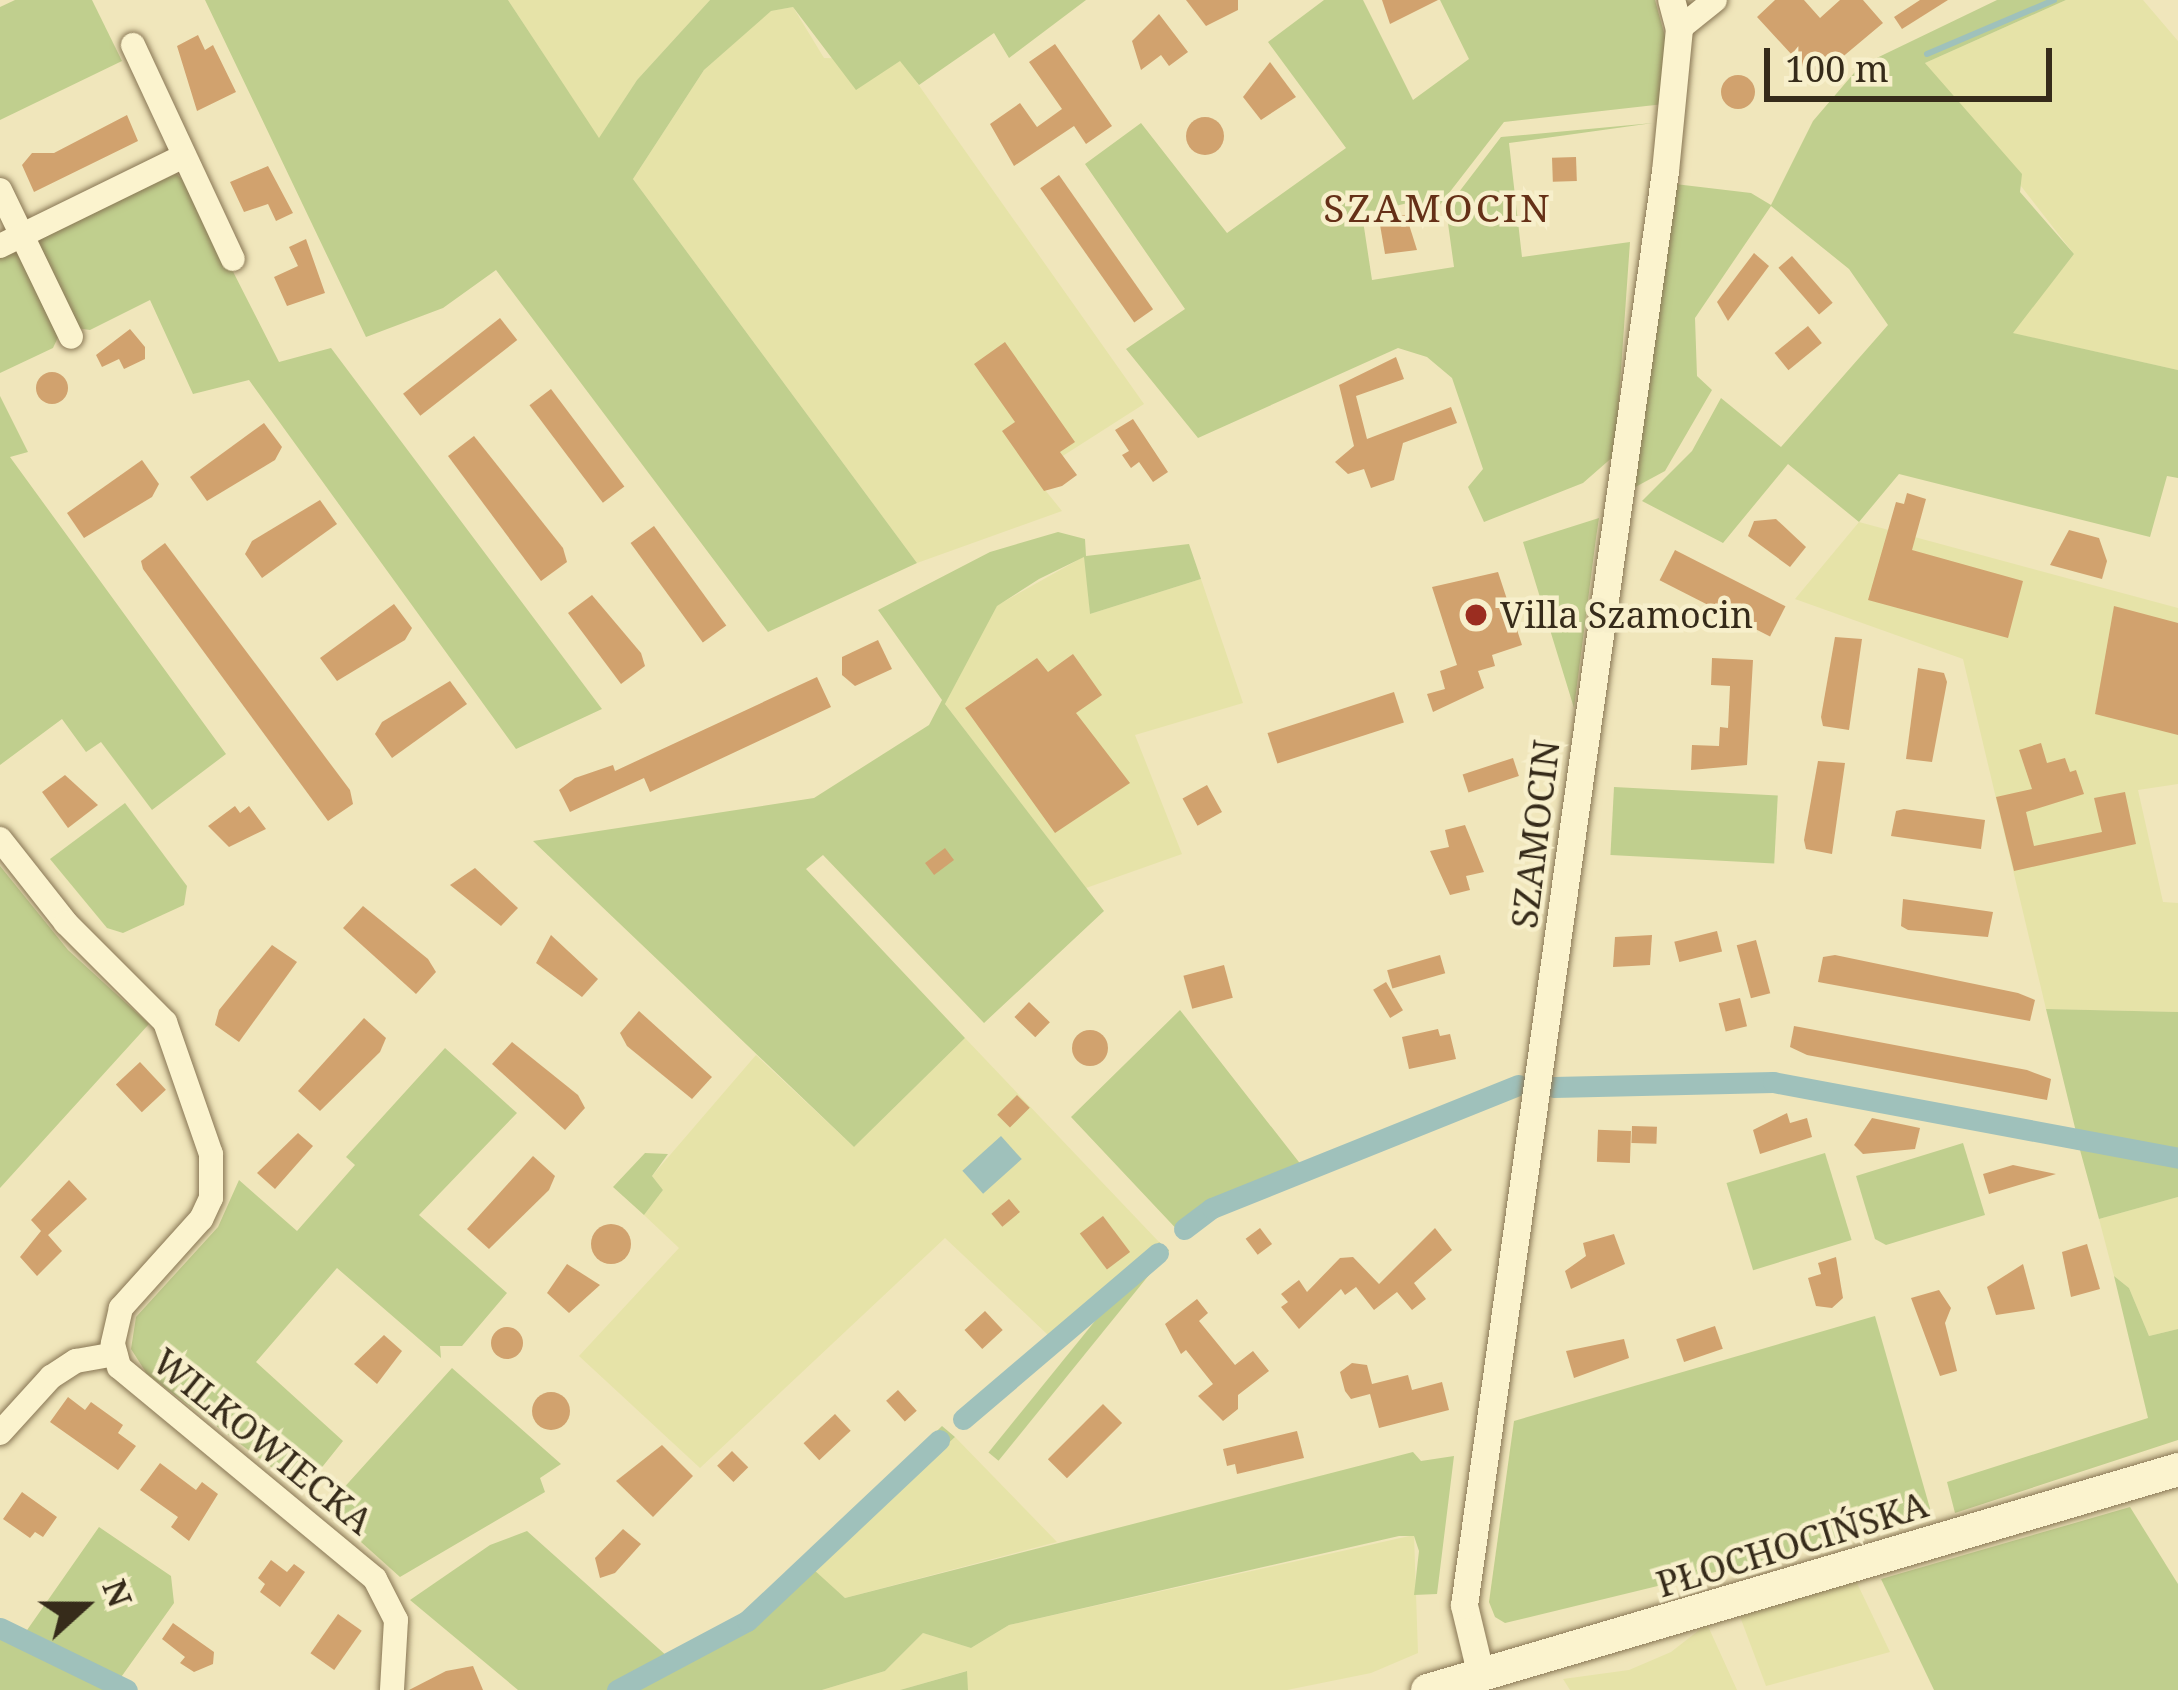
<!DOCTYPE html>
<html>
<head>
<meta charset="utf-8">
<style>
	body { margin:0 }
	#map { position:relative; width:2178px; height:1690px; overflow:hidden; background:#f0e6bb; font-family:"Noto Serif",serif }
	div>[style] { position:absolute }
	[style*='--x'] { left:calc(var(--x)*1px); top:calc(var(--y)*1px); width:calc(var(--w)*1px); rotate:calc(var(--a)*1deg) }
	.farmland>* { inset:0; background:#e6e3a8 }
	.green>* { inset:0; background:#c0cf8e; transform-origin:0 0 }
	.water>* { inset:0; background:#9fc1bb; transform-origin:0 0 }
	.stream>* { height:6px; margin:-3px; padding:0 3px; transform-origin:3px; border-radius:3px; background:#9fc1bb }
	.canal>* { height:21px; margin:-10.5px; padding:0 10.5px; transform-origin:10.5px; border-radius:10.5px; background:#9fc1bb }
	.building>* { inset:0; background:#d1a26e; transform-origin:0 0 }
	.round { border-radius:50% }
	.roads { filter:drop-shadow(0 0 3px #887654) drop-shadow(0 0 3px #887654) }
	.minor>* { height:24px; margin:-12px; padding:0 12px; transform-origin:12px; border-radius:12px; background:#fbf3ce }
	.tertiary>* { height:27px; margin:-13.5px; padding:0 13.5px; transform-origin:13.5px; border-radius:13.5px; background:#fbf3ce }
	.secondary>* { height:33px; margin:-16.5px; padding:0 16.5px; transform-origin:16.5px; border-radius:16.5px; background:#fbf3ce }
	.dots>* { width:33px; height:33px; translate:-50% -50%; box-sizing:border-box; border:6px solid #f7efcb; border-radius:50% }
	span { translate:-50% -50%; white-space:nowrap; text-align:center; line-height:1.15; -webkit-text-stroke:9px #f7efcb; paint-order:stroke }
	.poi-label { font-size:36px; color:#362b1a }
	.left { translate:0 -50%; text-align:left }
	.street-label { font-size:36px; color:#362b1a }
	.neighbourhood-label { font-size:39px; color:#653017; letter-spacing:3px }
	.north { position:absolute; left:24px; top:1546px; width:120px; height:120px; -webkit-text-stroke:9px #f7efcb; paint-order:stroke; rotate:69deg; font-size:33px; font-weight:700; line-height:48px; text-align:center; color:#362b1a }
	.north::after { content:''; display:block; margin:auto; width:42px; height:54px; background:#362b1a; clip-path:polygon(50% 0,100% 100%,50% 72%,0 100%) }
	.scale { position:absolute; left:1764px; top:48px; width:288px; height:54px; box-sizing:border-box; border:6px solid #362b1a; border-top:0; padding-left:15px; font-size:36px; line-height:42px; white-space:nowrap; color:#362b1a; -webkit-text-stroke:9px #f7efcb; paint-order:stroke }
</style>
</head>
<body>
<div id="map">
	<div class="farmland">
		<i style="clip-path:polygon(508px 0,710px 0,637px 80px,599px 139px)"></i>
		<i style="clip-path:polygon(2066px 0,2143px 0,2178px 41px,2178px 370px,2012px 333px,2074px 254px,1925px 63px)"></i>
		<i style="clip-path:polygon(793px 7px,824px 58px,901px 60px,1144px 404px,1033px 475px,1062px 511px,917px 563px,633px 179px,704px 70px,770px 11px)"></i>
		<i style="clip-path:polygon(1859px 522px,2178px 608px,2178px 784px,2138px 790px,2163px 902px,2178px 903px,2178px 1012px,2046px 1009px,1963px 659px,1795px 599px)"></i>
		<i style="clip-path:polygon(1085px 556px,1090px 614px,1201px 579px,1243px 703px,1135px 735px,1182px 854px,1086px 888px,945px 704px,996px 606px)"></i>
		<i style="clip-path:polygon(965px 1038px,1159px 1242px,1048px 1335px,945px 1238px,700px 1468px,579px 1356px,679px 1248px,644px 1215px,663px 1190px,652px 1176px,756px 1055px,854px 1147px)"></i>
		<i style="clip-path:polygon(2178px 1197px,2178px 1329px,2149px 1336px,2129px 1288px,2114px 1276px,2099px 1219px)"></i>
		<i style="clip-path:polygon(955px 1437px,1057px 1542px,845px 1598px,813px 1570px)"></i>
		<i style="clip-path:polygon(1414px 1535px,1418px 1653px,1371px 1673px,1287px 1690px,968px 1690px,966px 1671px,900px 1690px,822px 1690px,885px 1671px,923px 1633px,971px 1648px,1009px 1625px)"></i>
		<i style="clip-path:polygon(1856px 1581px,1890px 1652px,1766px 1686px,1739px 1614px)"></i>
		<i style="clip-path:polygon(1707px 1624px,1737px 1690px,1570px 1690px,1563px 1679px,1629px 1670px,1671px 1652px)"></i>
	</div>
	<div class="green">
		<i style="clip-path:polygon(15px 0,92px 0,122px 61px,0 120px,0 7px)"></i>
		<i style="clip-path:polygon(205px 0,508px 0,599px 138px,637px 80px,710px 0,1086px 0,1009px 58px,994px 33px,919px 85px,900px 61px,856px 90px,793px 7px,771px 11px,704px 70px,633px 179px,917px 563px,768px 632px,496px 270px,443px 308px,366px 337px)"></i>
		<i style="clip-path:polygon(1324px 0,1363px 0,1413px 100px,1469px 59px,1440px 0,1655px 0,1666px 40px,1664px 104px,1504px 122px,1432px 215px,1412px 202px,1362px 214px,1372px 280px,1454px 267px,1446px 209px,1501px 137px,1653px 123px,1509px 143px,1522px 257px,1630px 242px,1615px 455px,1583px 483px,1484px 522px,1468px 487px,1483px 469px,1452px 378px,1427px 357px,1398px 348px,1198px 438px,1126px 349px,1185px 309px,1085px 164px,1141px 123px,1227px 233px,1346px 148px,1268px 42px)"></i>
		<i style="clip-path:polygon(1997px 0,2066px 0,1925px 63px,2022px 174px,2020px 192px,2074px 254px,2013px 333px,2178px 370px,2178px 478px,2167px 476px,2150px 537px,1899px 474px,1859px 522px,1788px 464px,1723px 543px,1642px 501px,1692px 451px,1721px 398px,1781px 447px,1888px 325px,1849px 269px,1771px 206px,1695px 318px,1697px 376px,1712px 390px,1665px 471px,1628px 491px,1675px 184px,1751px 193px,1771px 205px,1813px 121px,1860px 66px)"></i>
		<i style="clip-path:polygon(176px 174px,189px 185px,279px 362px,331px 348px,602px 709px,516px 749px,249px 380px,193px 394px,150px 300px,90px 330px,76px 328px,38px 244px,42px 234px)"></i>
		<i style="clip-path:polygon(16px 251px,60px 333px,53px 348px,0 373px,0 256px)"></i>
		<i style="clip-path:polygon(0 396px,28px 452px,10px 457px,226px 754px,152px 810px,101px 742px,86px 752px,62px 719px,0 765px)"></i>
		<i style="clip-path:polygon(1599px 518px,1596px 538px,1574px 708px,1523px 542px)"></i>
		<i style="clip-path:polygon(1058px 532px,1085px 539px,1086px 556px,1189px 544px,1201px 579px,1090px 614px,1084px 557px,1039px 579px,997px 606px,945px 704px,1104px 911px,984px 1023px,823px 855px,806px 869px,965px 1038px,854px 1147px,533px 841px,814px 798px,929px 725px,942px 700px,878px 610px,990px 552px)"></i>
		<i style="left:1614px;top:787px;width:164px;height:68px;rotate:3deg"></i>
		<i style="clip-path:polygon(125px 803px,187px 886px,184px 905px,123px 933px,107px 928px,50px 859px)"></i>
		<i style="clip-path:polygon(0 866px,68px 950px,149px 1024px,0 1188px)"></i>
		<i style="clip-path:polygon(2046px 1009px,2178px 1012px,2178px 1197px,2099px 1219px,2080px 1150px,1779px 1088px,1550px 1094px,1550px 1083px,1754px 1076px,2078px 1140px)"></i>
		<i style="clip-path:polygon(1180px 1010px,1302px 1166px,1531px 1078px,1526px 1089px,1215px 1212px,1184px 1237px,1071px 1117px)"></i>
		<i style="clip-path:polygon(445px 1048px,517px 1113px,419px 1215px,507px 1293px,462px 1346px,440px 1346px,441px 1358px,337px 1268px,256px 1362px,343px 1441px,303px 1491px,147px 1374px,131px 1349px,136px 1317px,218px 1227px,239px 1180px,297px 1231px,355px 1165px,346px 1157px)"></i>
		<i style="clip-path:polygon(1963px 1143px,1985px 1215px,1886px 1245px,1875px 1239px,1856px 1176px)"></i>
		<i style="clip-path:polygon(645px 1153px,668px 1154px,652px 1176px,663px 1190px,644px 1215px,613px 1187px)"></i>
		<i style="left:1825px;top:1153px;width:91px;height:103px;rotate:73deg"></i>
		<i style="left:1159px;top:1242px;width:13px;height:271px;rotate:39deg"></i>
		<i style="clip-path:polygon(2114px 1276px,2129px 1288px,2149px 1336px,2178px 1329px,2178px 1440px,1955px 1513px,1947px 1482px,2148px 1418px)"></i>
		<i style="clip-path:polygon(1875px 1316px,1933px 1519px,1505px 1623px,1495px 1617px,1489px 1602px,1514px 1421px)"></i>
		<i style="clip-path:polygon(452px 1368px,561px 1464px,540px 1478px,545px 1492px,400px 1577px,332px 1516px,331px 1502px)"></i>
		<i style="clip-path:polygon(942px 1426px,955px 1437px,813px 1569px,845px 1598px,1413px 1452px,1421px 1461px,1454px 1456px,1437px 1594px,1414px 1595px,1419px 1551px,1414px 1536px,1399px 1536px,1009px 1625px,971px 1648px,923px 1633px,885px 1671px,822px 1690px,518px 1690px,410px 1600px,490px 1545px,527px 1531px,668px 1657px,761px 1603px)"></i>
		<i style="clip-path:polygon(2130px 1507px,2178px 1584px,2178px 1690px,1934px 1690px,1881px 1579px)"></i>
		<i style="clip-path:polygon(99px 1527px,171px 1576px,174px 1603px,119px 1680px,137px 1690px,0 1690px,0 1621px,25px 1633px)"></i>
		<i style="clip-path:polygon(967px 1671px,968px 1690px,900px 1690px)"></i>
	</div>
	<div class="water">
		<i style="left:1001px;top:1136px;width:31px;height:52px;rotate:48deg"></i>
	</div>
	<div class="stream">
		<i style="--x:1927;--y:54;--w:138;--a:-23"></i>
	</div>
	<div class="canal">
		<i style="--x:1553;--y:1087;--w:220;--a:-1.3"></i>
		<i style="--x:1773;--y:1082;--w:412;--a:10.6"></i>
		<i style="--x:1184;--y:1229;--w:35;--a:-37"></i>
		<i style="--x:1212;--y:1208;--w:330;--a:-21.9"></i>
		<i style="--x:963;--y:1419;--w:256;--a:-40.4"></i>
		<i style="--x:0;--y:1628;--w:141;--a:26"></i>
		<i style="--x:617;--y:1690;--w:147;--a:-28"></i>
		<i style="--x:747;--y:1621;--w:264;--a:-43.3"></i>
	</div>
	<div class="building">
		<i style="clip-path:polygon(1186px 0,1238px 0,1238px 10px,1206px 26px)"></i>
		<i style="clip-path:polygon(1382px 0,1438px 0,1390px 24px)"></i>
		<i style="clip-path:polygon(1775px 0,1804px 0,1820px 18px,1840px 0,1863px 0,1883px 23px,1815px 80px,1757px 17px)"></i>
		<i style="clip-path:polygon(1920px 0,1948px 0,1902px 29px,1894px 17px)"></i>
		<i style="clip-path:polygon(1159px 14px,1188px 52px,1169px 66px,1161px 55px,1141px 70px,1132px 41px)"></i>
		<i style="clip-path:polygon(198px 35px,205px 50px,213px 45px,236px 92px,197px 111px,177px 46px)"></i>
		<i style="clip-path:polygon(1055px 44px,1112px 126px,1086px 144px,1074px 126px,1014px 166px,990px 124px,1020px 103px,1037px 127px,1062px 109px,1029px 62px)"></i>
		<i style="clip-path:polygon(1270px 62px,1296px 97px,1261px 120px,1243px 97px)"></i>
		<i class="round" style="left:1721px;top:75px;width:34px;height:34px"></i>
		<i style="clip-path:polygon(127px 115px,138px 141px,34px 192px,22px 165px,32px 153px,54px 153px)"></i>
		<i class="round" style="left:1186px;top:117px;width:38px;height:38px"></i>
		<i style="left:1576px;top:157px;width:24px;height:24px;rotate:88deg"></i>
		<i style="clip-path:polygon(268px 166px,293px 213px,276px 221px,268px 204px,244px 212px,230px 182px)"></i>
		<i style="left:1059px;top:175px;width:164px;height:23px;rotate:55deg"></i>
		<i style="clip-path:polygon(1406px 215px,1417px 250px,1385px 254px,1379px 219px)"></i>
		<i style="clip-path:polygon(306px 239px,325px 293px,287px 306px,274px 277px,298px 266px,289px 247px)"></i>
		<i style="clip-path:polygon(1754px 253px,1769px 266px,1728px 321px,1717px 302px)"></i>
		<i style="left:1792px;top:256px;width:62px;height:18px;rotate:49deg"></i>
		<i style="left:500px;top:318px;width:28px;height:123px;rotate:52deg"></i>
		<i style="left:1808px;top:326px;width:22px;height:43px;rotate:51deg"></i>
		<i style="clip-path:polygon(130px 329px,145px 347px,145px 359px,124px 369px,119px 359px,102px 367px,96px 355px)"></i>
		<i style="clip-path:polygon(1005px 342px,1075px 442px,1060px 452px,1077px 475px,1062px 486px,1044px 491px,1002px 431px,1015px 422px,974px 364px)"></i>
		<i style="clip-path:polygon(1396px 357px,1404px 379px,1356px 396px,1367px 439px,1451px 407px,1457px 423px,1403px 443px,1394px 480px,1371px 488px,1364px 469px,1348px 474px,1335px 462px,1354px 446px,1339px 385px)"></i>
		<i class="round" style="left:36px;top:372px;width:32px;height:32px"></i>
		<i style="left:551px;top:389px;width:122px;height:27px;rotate:53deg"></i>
		<i style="clip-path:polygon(1133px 419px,1168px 472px,1153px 482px,1139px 462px,1131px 468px,1122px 455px,1129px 451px,1115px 430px)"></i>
		<i style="clip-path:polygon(264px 423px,282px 447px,275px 460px,207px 501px,190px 477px)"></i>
		<i style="clip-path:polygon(474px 436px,563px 548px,567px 562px,541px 581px,448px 456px)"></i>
		<i style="clip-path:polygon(142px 460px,159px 484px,152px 497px,84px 538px,67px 513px)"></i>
		<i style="clip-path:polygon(1907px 493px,1926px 499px,1912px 550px,2023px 581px,2008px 638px,1868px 600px,1896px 502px,1904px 504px)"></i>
		<i style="clip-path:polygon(320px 500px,337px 524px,262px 578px,245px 554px,252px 541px)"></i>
		<i style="clip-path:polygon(1776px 519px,1806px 547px,1790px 567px,1748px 536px,1754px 521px)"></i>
		<i style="left:654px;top:526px;width:123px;height:29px;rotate:54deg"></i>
		<i style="clip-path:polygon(2069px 530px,2099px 538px,2107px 561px,2102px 579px,2050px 565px)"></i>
		<i style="clip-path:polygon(165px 543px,350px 790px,353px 804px,328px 821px,143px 569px,141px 561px)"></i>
		<i style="left:1675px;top:550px;width:124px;height:34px;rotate:27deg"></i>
		<i style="clip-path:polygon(1498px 572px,1522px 645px,1492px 655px,1495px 666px,1478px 671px,1484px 688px,1433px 712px,1427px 694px,1445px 689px,1440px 671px,1457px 665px,1432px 587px)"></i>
		<i style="clip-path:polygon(592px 595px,641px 653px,645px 666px,621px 684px,568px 613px)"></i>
		<i style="clip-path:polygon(394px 604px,412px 628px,405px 640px,337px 681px,320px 658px)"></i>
		<i style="clip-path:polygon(2114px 606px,2178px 623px,2178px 735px,2095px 714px)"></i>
		<i style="clip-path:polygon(1835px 637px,1862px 639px,1849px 730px,1823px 726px,1821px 717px)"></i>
		<i style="clip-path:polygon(878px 640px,892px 669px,855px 686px,842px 675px,842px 657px)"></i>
		<i style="clip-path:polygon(1073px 654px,1102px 695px,1076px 713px,1130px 783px,1055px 833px,965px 708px,1037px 658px,1048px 672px)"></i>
		<i style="clip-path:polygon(1712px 658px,1753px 660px,1747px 765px,1691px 770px,1692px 745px,1719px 746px,1720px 727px,1728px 728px,1730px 686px,1711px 685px)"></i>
		<i style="clip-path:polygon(1918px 668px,1944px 673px,1947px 682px,1932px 762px,1906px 759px)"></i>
		<i style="clip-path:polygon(817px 677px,831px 707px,650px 792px,644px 778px,570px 812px,559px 790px,575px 778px,613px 765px,615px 771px)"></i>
		<i style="clip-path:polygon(450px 681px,467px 704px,392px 758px,375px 734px,382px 722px)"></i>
		<i style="left:1394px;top:692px;width:32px;height:133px;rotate:72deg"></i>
		<i style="clip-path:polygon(2041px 743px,2047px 763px,2065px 758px,2070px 772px,2076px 770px,2084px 794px,2026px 812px,2034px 846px,2102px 832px,2094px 798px,2125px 792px,2136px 844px,2014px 871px,1996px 797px,2032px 789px,2019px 750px)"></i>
		<i style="left:1513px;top:758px;width:19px;height:53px;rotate:72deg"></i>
		<i style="clip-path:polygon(1818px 761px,1845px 763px,1832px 854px,1806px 849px,1804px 840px)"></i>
		<i style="clip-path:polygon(65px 775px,98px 805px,68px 828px,42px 792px)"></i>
		<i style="left:1207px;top:785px;width:31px;height:28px;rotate:61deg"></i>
		<i style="clip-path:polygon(235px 806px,240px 813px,249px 806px,266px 829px,229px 847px,208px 826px)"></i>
		<i style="clip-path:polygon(1904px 809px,1985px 820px,1981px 849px,1891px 836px,1896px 811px)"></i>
		<i style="clip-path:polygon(1465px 825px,1484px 872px,1466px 876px,1470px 890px,1450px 895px,1430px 851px,1449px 847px,1445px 830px)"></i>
		<i style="left:945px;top:848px;width:15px;height:25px;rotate:53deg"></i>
		<i style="clip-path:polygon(475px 868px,518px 908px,501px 926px,450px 885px)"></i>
		<i style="clip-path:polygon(1903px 899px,1993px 912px,1988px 937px,1908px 930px,1901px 926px)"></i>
		<i style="clip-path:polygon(363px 906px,428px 959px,436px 972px,416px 994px,343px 928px)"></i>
		<i style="left:1717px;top:931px;width:21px;height:44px;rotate:76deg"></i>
		<i style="clip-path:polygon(551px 935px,598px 979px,582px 997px,536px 963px)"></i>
		<i style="clip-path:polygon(1652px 935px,1650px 965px,1613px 967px,1615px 937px)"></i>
		<i style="left:1756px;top:940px;width:55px;height:20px;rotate:75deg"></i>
		<i style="clip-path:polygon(272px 945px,297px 962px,239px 1042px,215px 1025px,219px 1010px)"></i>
		<i style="left:1440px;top:955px;width:19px;height:55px;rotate:74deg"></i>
		<i style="clip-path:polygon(1835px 955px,2018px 993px,2035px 1000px,2030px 1021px,1818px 982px,1823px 957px)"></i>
		<i style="left:1224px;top:965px;width:34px;height:42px;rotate:75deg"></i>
		<i style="left:1386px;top:982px;width:33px;height:15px;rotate:59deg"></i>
		<i style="left:1740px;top:998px;width:29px;height:22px;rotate:76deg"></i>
		<i style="left:1029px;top:1002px;width:29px;height:21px;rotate:44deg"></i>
		<i style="clip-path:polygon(639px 1011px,712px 1077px,692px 1099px,627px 1046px,620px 1033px)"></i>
		<i style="clip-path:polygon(364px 1018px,386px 1038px,380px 1052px,320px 1111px,298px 1091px)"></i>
		<i style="clip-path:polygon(1794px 1026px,2027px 1070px,2051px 1079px,2047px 1100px,1807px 1055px,1790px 1047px)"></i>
		<i style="clip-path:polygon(1438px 1029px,1440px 1036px,1450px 1034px,1456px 1059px,1409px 1069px,1402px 1037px)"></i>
		<i class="round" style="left:1072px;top:1030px;width:36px;height:36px"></i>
		<i style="clip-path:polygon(512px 1042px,578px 1095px,585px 1108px,565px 1130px,492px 1064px)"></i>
		<i style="left:140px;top:1062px;width:38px;height:33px;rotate:47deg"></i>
		<i style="left:1017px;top:1095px;width:18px;height:28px;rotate:45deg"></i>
		<i style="clip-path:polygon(1787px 1113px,1790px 1123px,1807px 1118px,1812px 1137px,1760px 1154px,1753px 1130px)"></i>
		<i style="clip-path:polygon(1872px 1118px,1920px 1128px,1915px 1149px,1863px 1154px,1854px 1145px)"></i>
		<i style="left:1632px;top:1126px;width:25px;height:17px;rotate:2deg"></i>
		<i style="left:1631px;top:1131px;width:32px;height:33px;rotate:92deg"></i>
		<i style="clip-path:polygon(298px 1133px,313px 1146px,275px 1189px,257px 1173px)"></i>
		<i style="clip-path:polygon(533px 1156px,555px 1176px,549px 1190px,489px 1249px,467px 1229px)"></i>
		<i style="clip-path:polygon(2013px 1165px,2056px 1174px,1989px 1194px,1983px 1174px)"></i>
		<i style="clip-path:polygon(69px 1180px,87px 1199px,48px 1235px,62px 1251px,37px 1276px,20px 1257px,41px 1231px,31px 1220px)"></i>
		<i style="left:1009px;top:1199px;width:17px;height:23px;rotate:50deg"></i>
		<i style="left:1103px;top:1216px;width:45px;height:29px;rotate:53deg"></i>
		<i class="round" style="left:591px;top:1224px;width:40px;height:40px"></i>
		<i style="left:1260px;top:1228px;width:20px;height:18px;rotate:53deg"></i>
		<i style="clip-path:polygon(1435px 1228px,1452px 1250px,1414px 1283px,1426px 1299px,1412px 1310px,1397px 1292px,1374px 1310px,1356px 1287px,1345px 1295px,1341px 1289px,1299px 1329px,1281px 1307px,1288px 1302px,1281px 1294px,1299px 1280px,1307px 1292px,1340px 1258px,1353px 1257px,1379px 1284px)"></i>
		<i style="clip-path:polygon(1614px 1234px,1625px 1264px,1571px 1289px,1565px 1271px,1586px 1256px,1583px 1243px)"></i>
		<i style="clip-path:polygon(2087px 1244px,2100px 1289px,2071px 1297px,2062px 1252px)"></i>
		<i style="clip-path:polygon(1836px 1257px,1843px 1298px,1832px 1308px,1816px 1306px,1808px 1278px,1821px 1274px,1818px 1263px)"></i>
		<i style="clip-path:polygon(567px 1264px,600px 1285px,569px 1313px,547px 1293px)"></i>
		<i style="clip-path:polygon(2023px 1264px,2035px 1309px,1996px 1315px,1987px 1287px)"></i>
		<i style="clip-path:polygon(1939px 1290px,1951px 1308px,1945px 1323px,1957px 1371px,1940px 1376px,1911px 1298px)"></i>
		<i style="clip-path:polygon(1197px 1299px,1208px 1313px,1199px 1321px,1235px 1365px,1253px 1351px,1269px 1371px,1238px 1395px,1238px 1409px,1223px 1421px,1198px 1396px,1213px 1384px,1186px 1350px,1181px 1354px,1165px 1324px)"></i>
		<i style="left:985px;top:1311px;width:26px;height:28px;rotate:47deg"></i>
		<i style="left:1715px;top:1326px;width:24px;height:41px;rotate:71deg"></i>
		<i class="round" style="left:491px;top:1327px;width:32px;height:32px"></i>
		<i style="clip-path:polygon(384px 1335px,402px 1351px,377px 1384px,354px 1364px)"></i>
		<i style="clip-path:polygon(1624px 1339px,1629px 1358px,1574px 1378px,1566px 1351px)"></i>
		<i style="clip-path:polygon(1352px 1363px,1367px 1365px,1372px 1384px,1408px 1375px,1412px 1390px,1442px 1382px,1449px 1410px,1379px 1428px,1370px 1394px,1351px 1399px,1345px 1391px,1340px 1372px)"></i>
		<i style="left:898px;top:1390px;width:28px;height:16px;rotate:48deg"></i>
		<i class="round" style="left:532px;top:1392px;width:38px;height:38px"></i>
		<i style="clip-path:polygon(68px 1397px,85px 1410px,91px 1402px,123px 1425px,118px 1433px,136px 1446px,118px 1470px,50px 1422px)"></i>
		<i style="left:1103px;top:1404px;width:27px;height:78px;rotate:45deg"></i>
		<i style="left:835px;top:1414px;width:23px;height:43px;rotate:47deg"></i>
		<i style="clip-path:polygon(1297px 1431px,1304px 1458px,1237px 1474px,1235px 1464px,1227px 1466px,1223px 1449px)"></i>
		<i style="clip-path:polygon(662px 1445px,693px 1476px,653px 1517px,616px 1481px)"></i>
		<i style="left:732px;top:1451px;width:23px;height:21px;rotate:45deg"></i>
		<i style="clip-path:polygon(160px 1463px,196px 1490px,202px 1482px,218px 1494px,189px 1541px,171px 1527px,178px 1517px,140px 1490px)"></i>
		<i style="clip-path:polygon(22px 1492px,57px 1517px,43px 1537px,35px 1532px,30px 1538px,3px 1519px)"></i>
		<i style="clip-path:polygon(623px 1529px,641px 1544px,615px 1573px,600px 1578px,595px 1558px)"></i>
		<i style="clip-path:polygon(271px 1560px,287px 1572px,294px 1564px,305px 1572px,280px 1607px,260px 1592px,265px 1584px,258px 1578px)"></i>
		<i style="left:338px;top:1614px;width:29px;height:48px;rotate:35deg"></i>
		<i style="clip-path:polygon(173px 1623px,214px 1652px,213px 1664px,194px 1672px,180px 1663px,185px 1657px,162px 1639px)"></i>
		<i style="clip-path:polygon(473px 1666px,483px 1690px,409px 1690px,446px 1671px)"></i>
	</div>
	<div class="roads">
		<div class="minor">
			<i style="--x:1679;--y:29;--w:46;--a:-38.9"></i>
			<i style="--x:133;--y:45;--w:236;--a:65"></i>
			<i style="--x:0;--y:190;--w:163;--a:64.2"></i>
			<i style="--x:0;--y:246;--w:203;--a:-26.1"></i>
			<i style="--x:0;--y:839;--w:107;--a:51.8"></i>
			<i style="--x:66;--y:923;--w:140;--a:45"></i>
			<i style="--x:165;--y:1022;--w:140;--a:70.8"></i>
			<i style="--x:211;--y:1154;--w:44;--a:90"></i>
			<i style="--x:211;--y:1198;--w:23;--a:115"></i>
			<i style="--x:201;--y:1219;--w:120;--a:132"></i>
			<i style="--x:121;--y:1308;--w:37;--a:103"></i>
			<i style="--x:113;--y:1344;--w:24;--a:75"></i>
			<i style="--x:119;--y:1367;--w:332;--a:39.6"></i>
			<i style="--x:375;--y:1579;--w:46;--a:62.9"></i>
			<i style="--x:396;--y:1620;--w:70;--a:93.3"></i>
			<i style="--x:0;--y:1433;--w:76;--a:-47.7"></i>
			<i style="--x:51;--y:1377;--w:30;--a:-33"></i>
			<i style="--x:76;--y:1361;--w:40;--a:-10"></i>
		</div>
		<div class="tertiary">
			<i style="--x:1481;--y:1676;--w:73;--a:-103.5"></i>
			<i style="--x:1464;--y:1605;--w:1448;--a:-82.02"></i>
			<i style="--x:1665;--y:171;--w:143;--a:-84.4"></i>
			<i style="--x:1679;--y:29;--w:30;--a:-105"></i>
		</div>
		<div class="secondary">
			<i style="--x:1427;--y:1690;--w:783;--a:-16.4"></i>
		</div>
	</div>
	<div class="dots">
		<i style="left:1476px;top:615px;background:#9b2d20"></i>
	</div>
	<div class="poi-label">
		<span class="left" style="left:1500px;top:615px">Villa Szamocin</span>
	</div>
	<div class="street-label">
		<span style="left:1535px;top:834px;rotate:-83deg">SZAMOCIN</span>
		<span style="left:263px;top:1441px;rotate:39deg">WILKOWIECKA</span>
		<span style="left:1792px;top:1544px;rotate:-17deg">PŁOCHOCIŃSKA</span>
	</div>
	<div class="neighbourhood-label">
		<span style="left:1438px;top:207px">SZAMOCIN</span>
	</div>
	<div class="north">N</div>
	<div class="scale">100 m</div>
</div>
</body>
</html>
